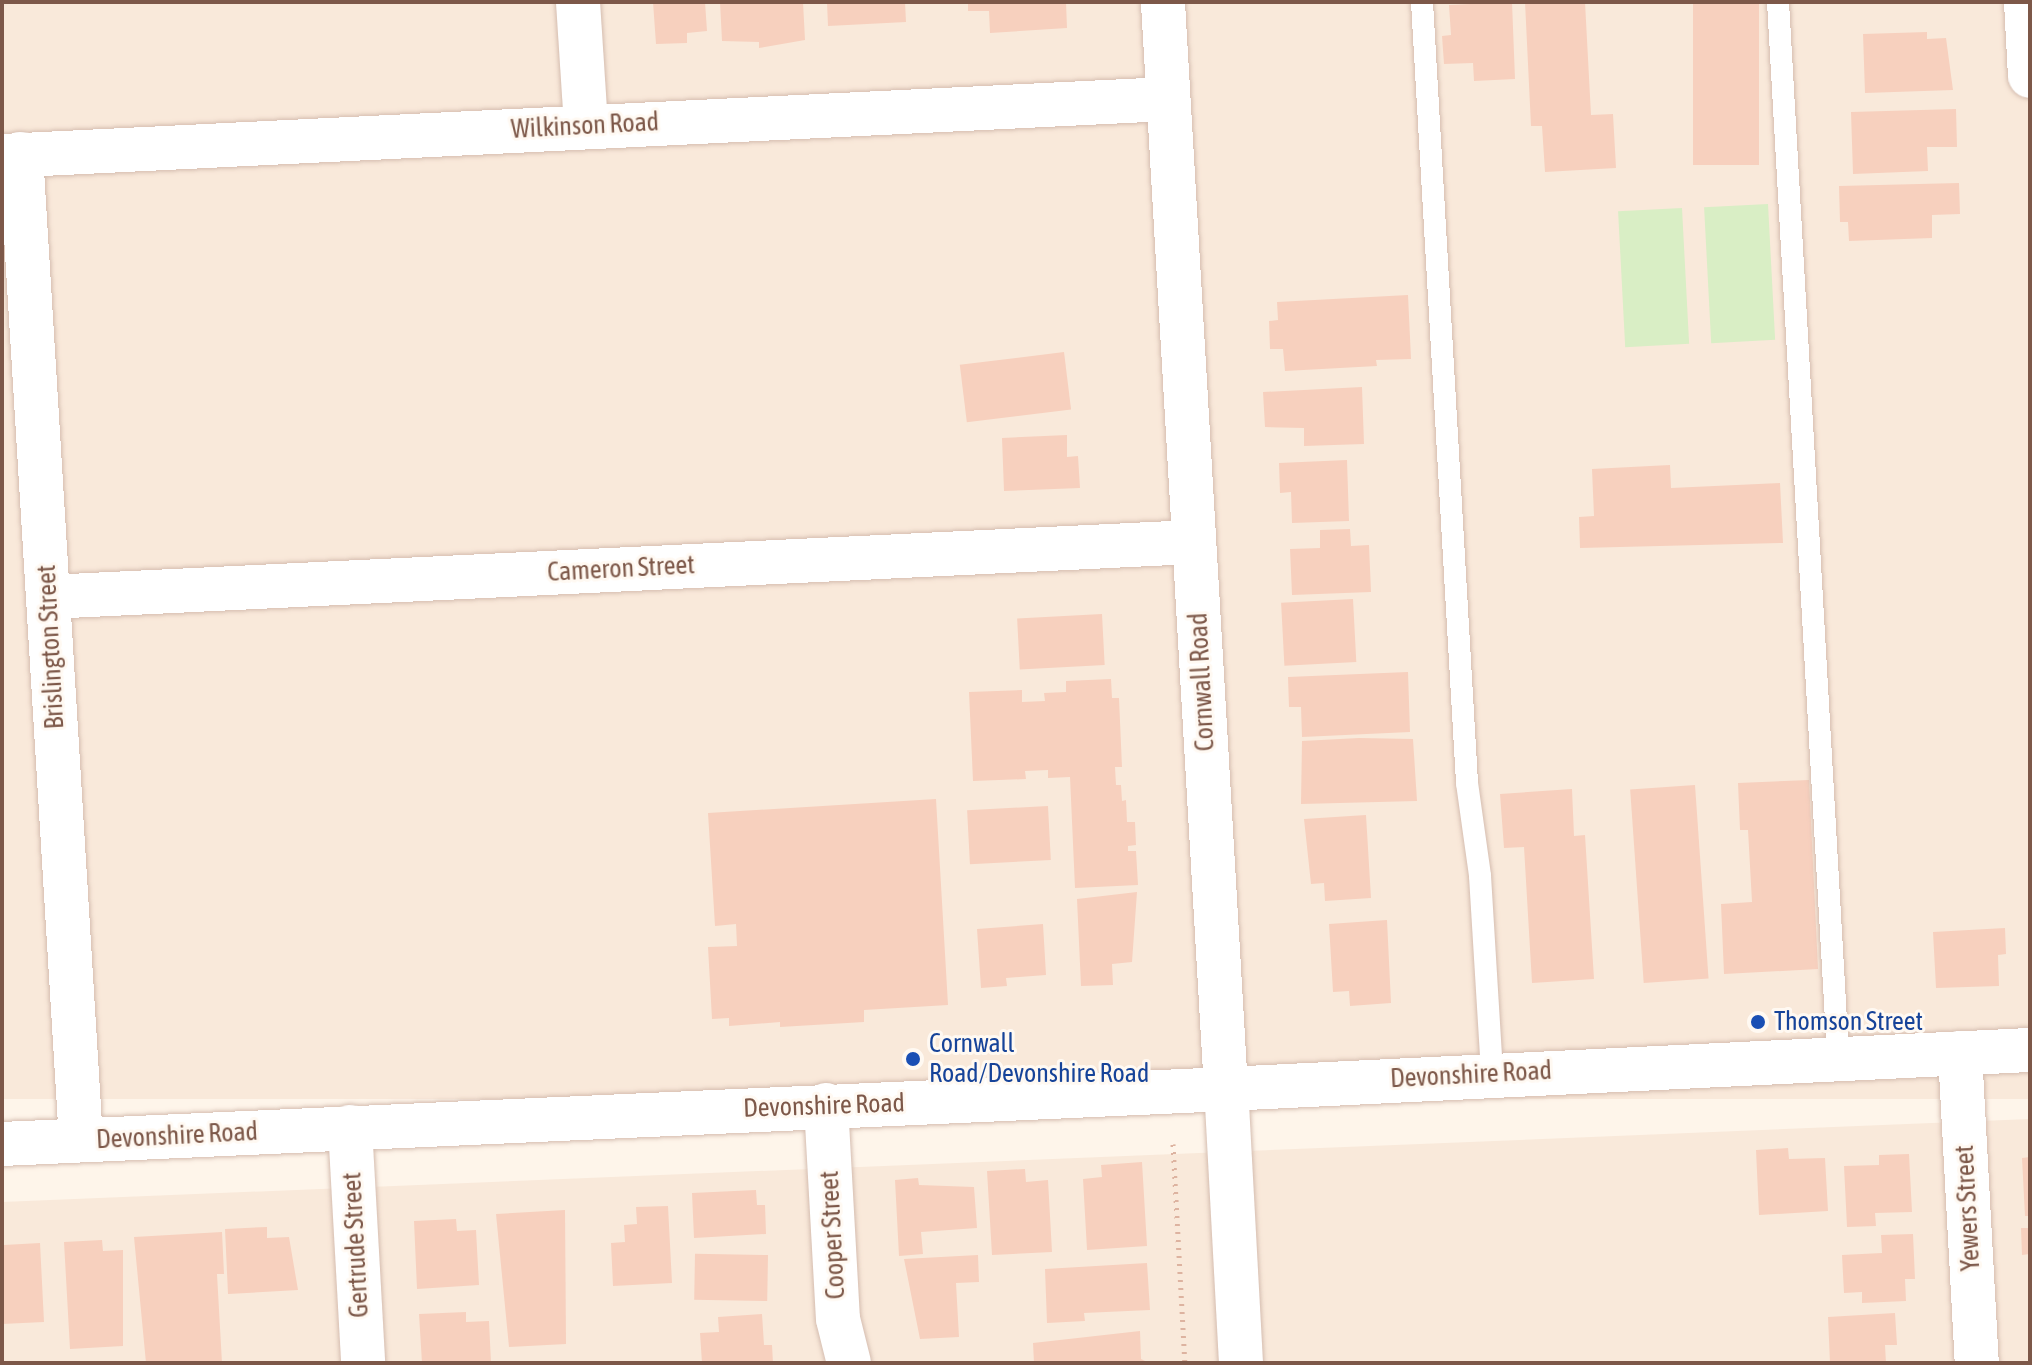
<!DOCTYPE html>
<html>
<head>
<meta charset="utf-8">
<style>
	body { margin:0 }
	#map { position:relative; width:2032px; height:1365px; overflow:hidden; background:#fef5ea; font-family:"Asap Condensed",sans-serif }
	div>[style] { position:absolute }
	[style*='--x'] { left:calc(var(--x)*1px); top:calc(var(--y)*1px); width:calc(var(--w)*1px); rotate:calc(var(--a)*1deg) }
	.residential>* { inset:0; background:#f9e9da; transform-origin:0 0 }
	.green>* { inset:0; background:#d9eec5; transform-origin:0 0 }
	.building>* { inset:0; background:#f7d0be; transform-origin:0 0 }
	.path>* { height:5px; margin-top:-2.5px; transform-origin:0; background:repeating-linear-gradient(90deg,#ddb3a0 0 2px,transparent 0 8px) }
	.roads { filter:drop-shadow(0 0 2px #d5bdb0) drop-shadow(0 0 2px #d5bdb0) }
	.service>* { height:22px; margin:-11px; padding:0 11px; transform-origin:11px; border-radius:11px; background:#fff }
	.minor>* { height:44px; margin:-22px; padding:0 22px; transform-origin:22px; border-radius:22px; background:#fff }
	.tertiary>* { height:44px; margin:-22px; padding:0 22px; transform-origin:22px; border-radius:22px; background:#fff }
	.secondary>* { height:44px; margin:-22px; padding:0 22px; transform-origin:22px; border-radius:22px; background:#fff }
	.dots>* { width:22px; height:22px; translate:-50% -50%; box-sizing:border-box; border:4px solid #fff9f2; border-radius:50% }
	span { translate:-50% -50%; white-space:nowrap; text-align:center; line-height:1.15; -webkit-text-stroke:6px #fff9f2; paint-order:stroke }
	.street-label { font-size:26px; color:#7d5849 }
	.transit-label { font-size:26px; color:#164399 }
	.left { translate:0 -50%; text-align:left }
	.frame { position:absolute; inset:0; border:4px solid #7d5849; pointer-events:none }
</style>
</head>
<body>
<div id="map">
	<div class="residential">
		<i style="left:2px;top:2px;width:2028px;height:1097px"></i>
		<i style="clip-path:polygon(2030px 1119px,2030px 1363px,2px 1363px,2px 1202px)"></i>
	</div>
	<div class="green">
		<i style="left:1768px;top:204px;width:136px;height:64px;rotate:87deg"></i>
		<i style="left:1682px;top:208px;width:136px;height:64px;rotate:87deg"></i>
	</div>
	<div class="building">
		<i style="clip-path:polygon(653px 2px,705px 2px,707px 31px,687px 33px,687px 43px,656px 44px)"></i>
		<i style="clip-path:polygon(720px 2px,803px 2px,805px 40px,759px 48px,759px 42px,722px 41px)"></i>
		<i style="clip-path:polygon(827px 2px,905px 2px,906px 22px,828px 26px)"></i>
		<i style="clip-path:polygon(968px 2px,1066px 2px,1067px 28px,990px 33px,989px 11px,968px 11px)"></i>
		<i style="clip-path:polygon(1512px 2px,1515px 79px,1474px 81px,1473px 63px,1444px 64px,1442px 36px,1451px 35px,1449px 5px)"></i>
		<i style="clip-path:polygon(1525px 2px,1585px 2px,1591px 115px,1613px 114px,1616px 168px,1545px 172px,1542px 126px,1531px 126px)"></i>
		<i style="left:1693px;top:2px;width:66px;height:163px"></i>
		<i style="clip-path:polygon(1927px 32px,1927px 39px,1946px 38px,1953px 90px,1865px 93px,1863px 34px)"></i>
		<i style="clip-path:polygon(1956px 109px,1957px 147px,1927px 147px,1928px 171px,1853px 174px,1851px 112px)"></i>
		<i style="clip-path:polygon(1959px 183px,1960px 214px,1932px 215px,1932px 238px,1849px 241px,1848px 222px,1840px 222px,1839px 186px)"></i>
		<i style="clip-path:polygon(1408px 295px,1411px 359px,1376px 360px,1377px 366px,1285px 371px,1283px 349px,1270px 349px,1269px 321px,1278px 320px,1277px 302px)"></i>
		<i style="left:1064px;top:352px;width:58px;height:105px;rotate:83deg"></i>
		<i style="clip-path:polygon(1362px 387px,1364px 444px,1304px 446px,1304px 428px,1265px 427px,1263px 392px)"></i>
		<i style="clip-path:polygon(1067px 435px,1067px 457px,1078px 456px,1080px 488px,1004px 491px,1002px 438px)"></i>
		<i style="clip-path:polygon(1347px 460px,1349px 521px,1292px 523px,1291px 492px,1280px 493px,1279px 463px)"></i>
		<i style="clip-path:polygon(1670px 465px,1671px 488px,1780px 483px,1783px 543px,1580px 548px,1579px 517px,1594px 516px,1592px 469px)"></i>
		<i style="clip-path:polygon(1350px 529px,1351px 546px,1369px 545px,1371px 592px,1292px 595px,1290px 549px,1320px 548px,1320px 530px)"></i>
		<i style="left:1353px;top:599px;width:63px;height:72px;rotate:87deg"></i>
		<i style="left:1102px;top:614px;width:51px;height:85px;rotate:87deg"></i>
		<i style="clip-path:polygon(1408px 672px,1410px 732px,1302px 737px,1301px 707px,1289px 707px,1288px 677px)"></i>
		<i style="clip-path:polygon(1111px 679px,1112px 698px,1119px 698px,1122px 767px,1115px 767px,1116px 785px,1121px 785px,1122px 801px,1126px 800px,1127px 822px,1135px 822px,1136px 845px,1128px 846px,1128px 851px,1136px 851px,1138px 885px,1075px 888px,1070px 777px,1048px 778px,1048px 770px,1025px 771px,1026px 779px,973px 781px,969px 692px,1022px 690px,1022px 702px,1045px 701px,1044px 693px,1066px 692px,1066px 681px)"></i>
		<i style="clip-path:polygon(1359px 738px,1413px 739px,1417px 801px,1301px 804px,1302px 741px)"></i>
		<i style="clip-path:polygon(1809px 780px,1818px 969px,1724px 974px,1721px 904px,1752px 902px,1748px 830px,1740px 830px,1738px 783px)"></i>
		<i style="left:1695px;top:785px;width:194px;height:65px;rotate:86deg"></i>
		<i style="clip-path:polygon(1572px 789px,1574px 836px,1585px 835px,1594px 979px,1532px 983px,1524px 847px,1504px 848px,1500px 794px)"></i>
		<i style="clip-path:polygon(936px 799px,948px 1005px,864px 1010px,864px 1022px,780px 1027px,780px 1022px,729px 1026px,729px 1018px,712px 1019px,708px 947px,737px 946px,736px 924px,715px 926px,708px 813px)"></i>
		<i style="left:1048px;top:806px;width:54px;height:81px;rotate:87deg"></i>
		<i style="clip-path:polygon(1366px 815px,1371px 898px,1325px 901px,1324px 883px,1311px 884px,1304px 819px)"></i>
		<i style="clip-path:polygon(1137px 892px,1132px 962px,1112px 964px,1113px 985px,1081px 986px,1077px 899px)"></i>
		<i style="clip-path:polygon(1387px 920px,1391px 1003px,1350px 1006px,1349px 991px,1333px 992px,1329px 924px)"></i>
		<i style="clip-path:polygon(1043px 924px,1046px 975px,1006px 978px,1007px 986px,981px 988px,977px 929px)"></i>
		<i style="clip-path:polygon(2005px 928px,2006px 954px,1998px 955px,1999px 986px,1936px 988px,1933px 932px)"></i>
		<i style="clip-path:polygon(1788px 1148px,1789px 1159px,1825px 1158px,1828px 1211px,1759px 1215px,1756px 1150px)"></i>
		<i style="clip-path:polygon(1909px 1154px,1912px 1212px,1875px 1213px,1876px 1226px,1847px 1227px,1844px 1166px,1879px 1165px,1879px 1155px)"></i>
		<i style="clip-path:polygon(2030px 1157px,2030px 1216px,2025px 1216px,2022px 1158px)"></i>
		<i style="clip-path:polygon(1142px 1162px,1147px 1246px,1087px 1250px,1083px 1179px,1102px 1177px,1101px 1165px)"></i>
		<i style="clip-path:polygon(1025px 1169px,1026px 1182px,1048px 1180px,1052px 1252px,992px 1255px,987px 1171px)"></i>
		<i style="clip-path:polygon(918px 1178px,919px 1185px,974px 1187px,977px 1228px,921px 1232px,923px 1254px,899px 1256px,895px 1180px)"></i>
		<i style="clip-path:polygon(756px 1190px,757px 1205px,765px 1205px,766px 1234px,694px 1238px,692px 1193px)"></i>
		<i style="clip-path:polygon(668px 1206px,672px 1283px,613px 1286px,611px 1243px,625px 1242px,624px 1225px,637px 1224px,636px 1207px)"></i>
		<i style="clip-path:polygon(565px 1210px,566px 1344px,509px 1347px,496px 1214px)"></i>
		<i style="clip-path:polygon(456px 1219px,457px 1231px,476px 1230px,479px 1285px,417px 1289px,414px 1221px)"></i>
		<i style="clip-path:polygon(267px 1227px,267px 1238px,289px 1237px,298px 1290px,228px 1294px,225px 1229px)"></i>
		<i style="clip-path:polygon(2021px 1228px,2030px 1228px,2030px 1254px,2022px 1255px)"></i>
		<i style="clip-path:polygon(222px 1232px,224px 1274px,217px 1274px,222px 1363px,146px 1363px,134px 1237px)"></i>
		<i style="clip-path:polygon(1913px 1234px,1915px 1279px,1905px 1279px,1906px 1301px,1862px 1303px,1862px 1292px,1844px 1293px,1842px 1255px,1882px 1253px,1881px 1235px)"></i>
		<i style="clip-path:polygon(102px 1240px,103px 1251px,123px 1250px,123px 1346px,70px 1349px,64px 1242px)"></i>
		<i style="clip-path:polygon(40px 1243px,44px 1322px,2px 1324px,4px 1245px)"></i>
		<i style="left:768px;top:1255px;width:46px;height:73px;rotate:91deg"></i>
		<i style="clip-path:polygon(978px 1255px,979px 1282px,956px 1283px,959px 1337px,920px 1339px,904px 1259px)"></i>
		<i style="clip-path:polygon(1147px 1263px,1150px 1310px,1084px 1313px,1085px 1321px,1047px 1323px,1045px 1269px)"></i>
		<i style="clip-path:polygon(466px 1312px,466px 1322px,489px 1321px,491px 1363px,422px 1363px,419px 1314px)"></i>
		<i style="clip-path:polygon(1895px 1313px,1897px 1345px,1885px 1345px,1886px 1363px,1830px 1363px,1828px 1317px)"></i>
		<i style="clip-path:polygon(762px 1314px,764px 1345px,772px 1345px,773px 1363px,702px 1363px,700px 1333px,719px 1332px,718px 1317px)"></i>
		<i style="clip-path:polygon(1140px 1331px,1141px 1359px,1149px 1363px,1034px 1363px,1033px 1343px)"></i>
	</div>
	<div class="path">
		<i style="--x:1173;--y:1144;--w:219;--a:86.9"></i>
	</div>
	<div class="roads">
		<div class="service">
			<i style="--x:1422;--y:2;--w:782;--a:86.7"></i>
			<i style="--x:1467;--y:783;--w:94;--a:82"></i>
			<i style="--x:1480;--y:876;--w:197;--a:86.5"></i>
			<i style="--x:1778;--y:2;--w:1057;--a:86.74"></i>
		</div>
		<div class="minor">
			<i style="--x:578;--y:2;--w:124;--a:86.3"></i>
			<i style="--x:2026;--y:2;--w:74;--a:86.9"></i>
			<i style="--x:21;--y:154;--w:988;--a:86.52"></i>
			<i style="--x:2;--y:156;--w:1167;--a:-2.8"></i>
			<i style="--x:48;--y:597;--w:1147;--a:-2.75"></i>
			<i style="--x:1960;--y:1053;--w:310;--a:86.9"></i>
			<i style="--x:826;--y:1105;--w:214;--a:86.8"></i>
			<i style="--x:838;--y:1319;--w:45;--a:76"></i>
			<i style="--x:350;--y:1127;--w:236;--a:86.8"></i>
		</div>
		<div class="tertiary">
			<i style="--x:2;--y:1144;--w:1225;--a:-2.57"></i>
			<i style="--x:1226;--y:1089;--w:1089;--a:-93.32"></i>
		</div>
		<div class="secondary">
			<i style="--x:1241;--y:1363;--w:274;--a:-93.1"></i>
			<i style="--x:1226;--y:1089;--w:805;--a:-2.78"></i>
		</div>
	</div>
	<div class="dots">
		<i style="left:1758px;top:1022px;background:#1a4fb4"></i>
		<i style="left:913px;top:1059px;background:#1a4fb4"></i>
	</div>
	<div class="street-label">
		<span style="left:585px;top:126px;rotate:-3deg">Wilkinson Road</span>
		<span style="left:621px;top:569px;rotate:-3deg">Cameron Street</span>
		<span style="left:51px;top:647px;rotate:-93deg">Brislington Street</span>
		<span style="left:1202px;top:682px;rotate:-93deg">Cornwall Road</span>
		<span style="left:1471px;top:1075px;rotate:-3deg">Devonshire Road</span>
		<span style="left:824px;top:1106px;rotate:-2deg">Devonshire Road</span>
		<span style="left:177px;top:1136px;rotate:-3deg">Devonshire Road</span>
		<span style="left:1968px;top:1208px;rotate:-93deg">Yewers Street</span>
		<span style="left:833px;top:1235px;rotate:-93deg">Cooper Street</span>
		<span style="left:356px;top:1245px;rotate:-93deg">Gertrude Street</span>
	</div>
	<div class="transit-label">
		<span class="left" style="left:1774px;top:1022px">Thomson Street</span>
		<span class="left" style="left:929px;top:1059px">Cornwall<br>Road/Devonshire Road</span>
	</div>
	<div class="frame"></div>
</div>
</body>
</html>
